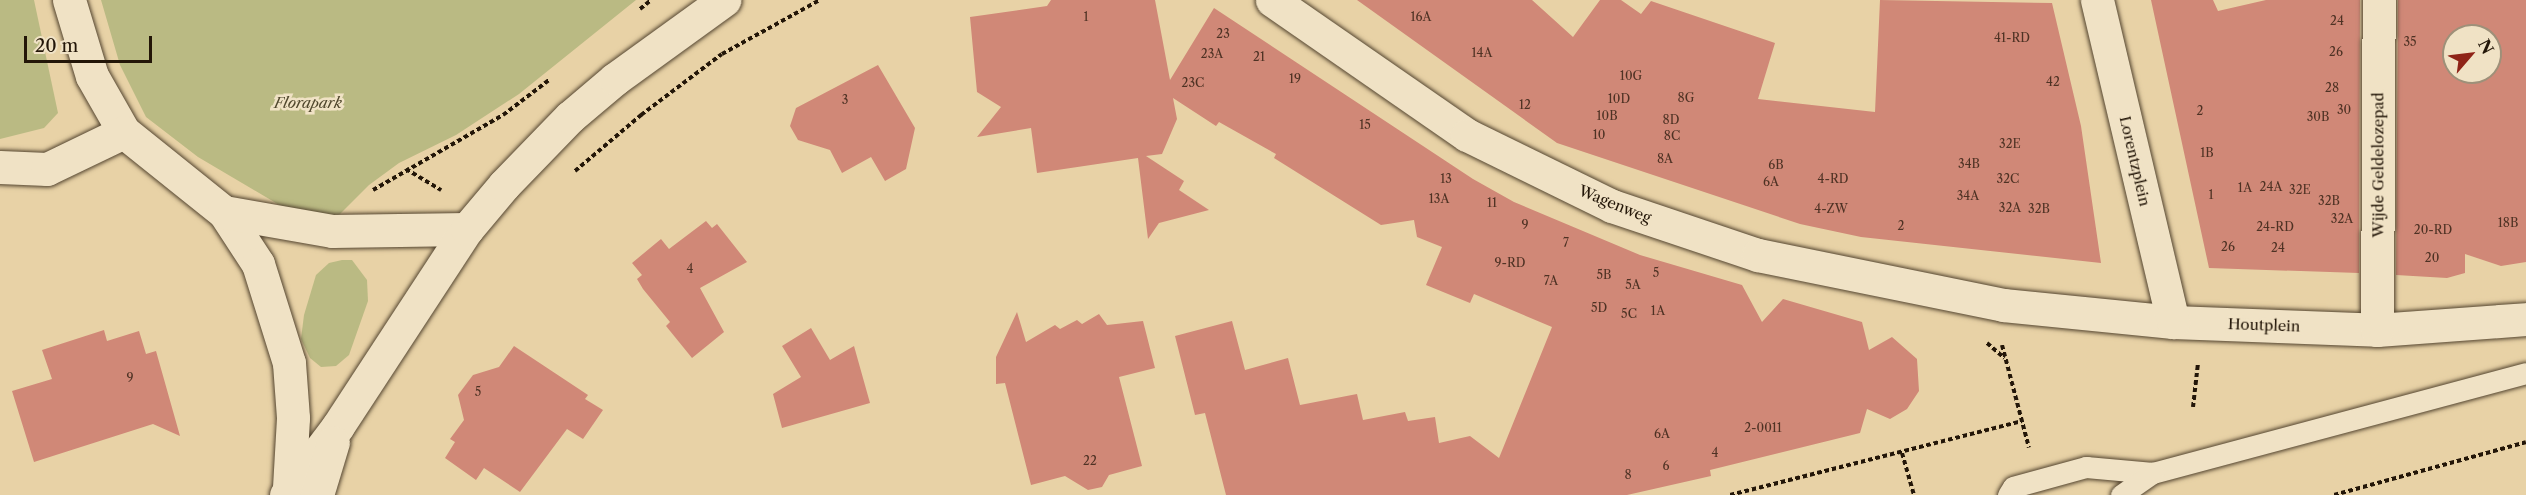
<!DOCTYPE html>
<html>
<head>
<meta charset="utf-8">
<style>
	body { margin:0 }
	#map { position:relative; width:2526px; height:495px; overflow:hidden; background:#e8d2a6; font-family:"Libre Caslon Text",serif }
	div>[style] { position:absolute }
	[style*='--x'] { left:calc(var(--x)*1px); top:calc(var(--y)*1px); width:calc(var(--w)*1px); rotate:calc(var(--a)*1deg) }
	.green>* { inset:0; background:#baba83 }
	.building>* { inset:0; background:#d08877 }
	.path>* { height:4px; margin-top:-2px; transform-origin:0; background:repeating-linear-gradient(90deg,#231608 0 4.5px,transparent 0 7.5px) }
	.roads { filter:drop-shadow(0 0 2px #544530) drop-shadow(0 0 2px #544530) }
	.service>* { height:21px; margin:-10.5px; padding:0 10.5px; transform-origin:10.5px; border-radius:10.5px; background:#f0e2c5 }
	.minor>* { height:33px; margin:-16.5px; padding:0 16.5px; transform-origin:16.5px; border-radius:16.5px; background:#f0e2c5 }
	.secondary>* { height:33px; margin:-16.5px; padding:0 16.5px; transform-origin:16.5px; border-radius:16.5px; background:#f0e2c5 }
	span { translate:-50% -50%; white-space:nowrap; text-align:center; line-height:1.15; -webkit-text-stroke:5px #f0e2c5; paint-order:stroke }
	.number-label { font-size:12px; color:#4e3224 }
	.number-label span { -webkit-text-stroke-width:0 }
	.park-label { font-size:15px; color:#50472d; font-style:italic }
	.street-label { font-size:15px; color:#231608 }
	.north { position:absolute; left:2442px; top:24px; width:60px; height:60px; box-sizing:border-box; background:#f0e2c5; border:2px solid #9e9079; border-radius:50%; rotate:62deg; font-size:16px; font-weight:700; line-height:24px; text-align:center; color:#231608 }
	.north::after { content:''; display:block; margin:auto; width:21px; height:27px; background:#8f2418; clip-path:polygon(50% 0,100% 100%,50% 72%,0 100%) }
	.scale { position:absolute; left:24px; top:36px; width:128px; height:27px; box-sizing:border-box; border:3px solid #231608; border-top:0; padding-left:8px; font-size:18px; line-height:21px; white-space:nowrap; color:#231608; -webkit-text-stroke:4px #f0e2c5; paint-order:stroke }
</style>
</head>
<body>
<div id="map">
	<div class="green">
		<i style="clip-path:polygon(0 0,34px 0,58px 113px,44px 128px,0 139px)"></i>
		<i style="clip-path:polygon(101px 0,636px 0,519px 94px,456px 135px,399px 163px,369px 185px,336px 218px,281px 206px,198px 157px,146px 117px,120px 65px)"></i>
		<i style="clip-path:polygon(342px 260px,352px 260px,367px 280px,368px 301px,349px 355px,336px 366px,321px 367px,310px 358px,301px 339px,304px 315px,316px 275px,329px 263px)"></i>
	</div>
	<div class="building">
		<i style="clip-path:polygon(1051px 0,1155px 0,1170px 80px,1214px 8px,1473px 179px,1514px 202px,1640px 255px,1742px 285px,1762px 322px,1783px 299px,1862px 322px,1869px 350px,1892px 337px,1917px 359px,1919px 391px,1907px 409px,1890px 419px,1867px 409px,1860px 433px,1710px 470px,1711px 476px,1627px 495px,1226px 495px,1205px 413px,1195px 415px,1175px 336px,1232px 321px,1245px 370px,1288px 358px,1300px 405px,1357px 394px,1363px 420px,1405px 412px,1408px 421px,1435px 417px,1439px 443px,1470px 436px,1499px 458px,1552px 327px,1474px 294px,1470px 303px,1426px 285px,1442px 247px,1417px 237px,1414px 220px,1381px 225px,1274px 158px,1276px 154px,1219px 122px,1216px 126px,1173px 98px,1177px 119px,1162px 154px,1146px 156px,1184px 181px,1179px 190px,1209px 210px,1159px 223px,1148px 239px,1138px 158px,1037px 173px,1031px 128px,977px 137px,1001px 107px,977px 92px,970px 17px,1047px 6px)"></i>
		<i style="clip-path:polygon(1357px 0,1532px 0,1573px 37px,1600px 0,1621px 0,1641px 14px,1651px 1px,1775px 43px,1758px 99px,1875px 112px,1880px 0,2052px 3px,2081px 126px,2101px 263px,1861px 237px,1800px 224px,1557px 143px)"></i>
		<i style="clip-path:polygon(2151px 0,2213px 0,2218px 11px,2266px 0,2360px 0,2359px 273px,2209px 268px)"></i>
		<i style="clip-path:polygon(evenodd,2398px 0,2526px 0,2526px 262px,2501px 266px,2465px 254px,2465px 273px,2447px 278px,2396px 275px,2398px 0,2454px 36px,2490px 36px,2490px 72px,2454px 72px,2454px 36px)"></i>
		<i style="clip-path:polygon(878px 65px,915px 128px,906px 169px,885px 181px,871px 157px,842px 173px,830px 150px,798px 140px,790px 126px,796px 108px)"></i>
		<i style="clip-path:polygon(706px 221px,712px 228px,717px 224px,747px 262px,700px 288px,724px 332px,692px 358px,666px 326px,670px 322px,643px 289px,637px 279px,642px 275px,632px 263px,661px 239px,669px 249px)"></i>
		<i style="clip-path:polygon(1017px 312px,1026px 342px,1055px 325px,1060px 329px,1077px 320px,1082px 324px,1099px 314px,1107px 325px,1143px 321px,1155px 368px,1119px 377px,1142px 466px,1109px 475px,1102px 487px,1088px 490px,1065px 476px,1031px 485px,1005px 383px,996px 384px,996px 357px)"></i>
		<i style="clip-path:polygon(811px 328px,830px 360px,854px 346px,870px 403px,782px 428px,773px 394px,801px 377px,782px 346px)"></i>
		<i style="clip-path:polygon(104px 330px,107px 341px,139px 331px,146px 354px,156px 351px,180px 436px,153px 424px,34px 462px,12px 391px,52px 379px,42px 350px)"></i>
		<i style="clip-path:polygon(514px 346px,588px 395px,585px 399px,603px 410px,583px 439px,567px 429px,520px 492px,484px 468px,476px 480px,445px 458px,455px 442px,450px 439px,464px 420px,458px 395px,473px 375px,499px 367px)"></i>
	</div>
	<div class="path">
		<i style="--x:640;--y:9;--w:14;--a:-39"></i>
		<i style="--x:406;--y:169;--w:41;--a:31"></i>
		<i style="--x:575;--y:171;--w:87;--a:-40.3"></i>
		<i style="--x:641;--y:115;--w:101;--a:-37"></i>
		<i style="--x:722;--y:54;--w:112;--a:-28.9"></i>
		<i style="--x:373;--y:190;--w:150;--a:-30"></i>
		<i style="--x:503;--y:115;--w:58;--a:-37.3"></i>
		<i style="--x:1987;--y:343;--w:23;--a:41"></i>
		<i style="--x:2002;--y:345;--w:106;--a:75.3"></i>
		<i style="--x:2193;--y:407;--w:44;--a:-83.5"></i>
		<i style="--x:1902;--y:453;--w:44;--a:74.1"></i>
		<i style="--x:1730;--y:495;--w:301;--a:-14.2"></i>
		<i style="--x:2334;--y:495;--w:199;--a:-15.4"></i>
	</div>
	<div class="roads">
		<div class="service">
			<i style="--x:2008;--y:495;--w:9;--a:-58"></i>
			<i style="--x:2013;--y:487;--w:76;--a:-15.3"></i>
			<i style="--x:2086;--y:467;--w:67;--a:5.1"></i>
			<i style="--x:2153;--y:473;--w:386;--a:-15"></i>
			<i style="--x:2121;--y:495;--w:39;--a:-35"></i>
		</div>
		<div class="minor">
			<i style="--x:69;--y:0;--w:79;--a:73.2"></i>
			<i style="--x:92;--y:76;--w:64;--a:60.3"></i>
			<i style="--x:124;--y:132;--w:128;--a:38.7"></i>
			<i style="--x:224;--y:212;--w:62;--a:56.8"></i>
			<i style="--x:258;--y:264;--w:104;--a:72.6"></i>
			<i style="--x:289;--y:363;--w:55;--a:85.8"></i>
			<i style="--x:293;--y:418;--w:69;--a:93.3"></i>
			<i style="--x:1272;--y:0;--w:237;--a:34.7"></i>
			<i style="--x:1467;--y:135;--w:161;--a:26.1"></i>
			<i style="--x:1612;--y:206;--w:154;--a:18.6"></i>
			<i style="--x:1758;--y:255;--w:250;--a:11.5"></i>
			<i style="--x:2003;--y:305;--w:171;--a:5.7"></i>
			<i style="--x:2173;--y:322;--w:204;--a:2.2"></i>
			<i style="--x:2377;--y:330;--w:149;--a:-4.2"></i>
			<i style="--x:2097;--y:0;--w:331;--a:76.7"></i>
			<i style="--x:0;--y:167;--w:47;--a:2.4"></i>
			<i style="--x:47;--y:169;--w:85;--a:-25.7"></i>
			<i style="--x:224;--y:212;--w:110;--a:10"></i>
			<i style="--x:332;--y:231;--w:135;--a:-0.8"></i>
			<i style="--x:2377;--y:330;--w:330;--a:-89.7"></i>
		</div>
		<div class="secondary">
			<i style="--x:286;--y:495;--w:86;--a:-53"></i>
			<i style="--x:338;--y:426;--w:235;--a:-56.8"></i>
			<i style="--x:467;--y:229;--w:57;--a:-49.9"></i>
			<i style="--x:504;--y:185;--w:95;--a:-45.9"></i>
			<i style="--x:570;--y:117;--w:59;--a:-40.2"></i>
			<i style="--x:615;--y:79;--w:135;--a:-35.9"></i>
			<i style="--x:317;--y:495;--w:55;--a:-73.2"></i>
		</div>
	</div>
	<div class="number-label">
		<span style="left:1086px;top:17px">1</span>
		<span style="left:1421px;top:17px">16A</span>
		<span style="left:2337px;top:21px">24</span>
		<span style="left:1223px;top:34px">23</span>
		<span style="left:2012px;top:38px">41-RD</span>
		<span style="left:2410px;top:42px">35</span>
		<span style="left:2336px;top:52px">26</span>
		<span style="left:1482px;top:53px">14A</span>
		<span style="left:1212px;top:54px">23A</span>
		<span style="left:1259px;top:57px">21</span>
		<span style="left:1631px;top:76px">10G</span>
		<span style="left:1295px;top:79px">19</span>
		<span style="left:2053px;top:82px">42</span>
		<span style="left:1193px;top:83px">23C</span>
		<span style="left:2332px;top:88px">28</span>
		<span style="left:1686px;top:98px">8G</span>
		<span style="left:1619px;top:99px">10D</span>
		<span style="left:845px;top:100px">3</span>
		<span style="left:1525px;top:105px">12</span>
		<span style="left:2344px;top:110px">30</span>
		<span style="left:2200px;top:111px">2</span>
		<span style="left:1607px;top:116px">10B</span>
		<span style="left:2318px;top:117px">30B</span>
		<span style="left:1671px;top:120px">8D</span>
		<span style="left:1365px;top:125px">15</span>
		<span style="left:1599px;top:135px">10</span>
		<span style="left:1672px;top:136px">8C</span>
		<span style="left:2010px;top:144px">32E</span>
		<span style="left:2207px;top:153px">1B</span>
		<span style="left:1665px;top:159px">8A</span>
		<span style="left:1969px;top:164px">34B</span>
		<span style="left:1776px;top:165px">6B</span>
		<span style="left:1446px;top:179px">13</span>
		<span style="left:1833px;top:179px">4-RD</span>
		<span style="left:2008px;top:179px">32C</span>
		<span style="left:1771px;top:182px">6A</span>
		<span style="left:2271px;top:187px">24A</span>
		<span style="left:2245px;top:188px">1A</span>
		<span style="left:2300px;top:190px">32E</span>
		<span style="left:2211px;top:195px">1</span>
		<span style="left:1968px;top:196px">34A</span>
		<span style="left:1439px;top:199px">13A</span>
		<span style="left:2329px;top:201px">32B</span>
		<span style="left:1492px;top:203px">11</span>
		<span style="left:2010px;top:208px">32A</span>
		<span style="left:1831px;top:209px">4-ZW</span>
		<span style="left:2039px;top:209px">32B</span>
		<span style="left:2342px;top:219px">32A</span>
		<span style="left:2508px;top:223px">18B</span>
		<span style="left:1525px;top:225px">9</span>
		<span style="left:1901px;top:226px">2</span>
		<span style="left:2275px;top:227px">24-RD</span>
		<span style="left:2433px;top:230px">20-RD</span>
		<span style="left:1566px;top:243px">7</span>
		<span style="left:2228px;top:247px">26</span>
		<span style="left:2278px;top:248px">24</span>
		<span style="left:2432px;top:258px">20</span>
		<span style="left:1510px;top:263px">9-RD</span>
		<span style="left:690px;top:269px">4</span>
		<span style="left:1656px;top:273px">5</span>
		<span style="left:1604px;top:275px">5B</span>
		<span style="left:1551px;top:281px">7A</span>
		<span style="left:1633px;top:285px">5A</span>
		<span style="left:1599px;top:308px">5D</span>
		<span style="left:1658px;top:311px">1A</span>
		<span style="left:1629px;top:314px">5C</span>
		<span style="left:130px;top:378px">9</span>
		<span style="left:478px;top:392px">5</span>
		<span style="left:1763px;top:428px">2-0011</span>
		<span style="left:1662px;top:434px">6A</span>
		<span style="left:1715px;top:453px">4</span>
		<span style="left:1090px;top:461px">22</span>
		<span style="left:1666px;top:466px">6</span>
		<span style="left:1628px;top:475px">8</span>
	</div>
	<div class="park-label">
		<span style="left:308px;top:103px">Florapark</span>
	</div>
	<div class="street-label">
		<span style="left:2135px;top:161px;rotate:77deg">Lorentzplein</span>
		<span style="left:2378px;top:165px;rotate:-90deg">Wijde Geldelozepad</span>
		<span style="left:1615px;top:204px;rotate:22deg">Wagenweg</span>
		<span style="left:2264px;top:325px;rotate:2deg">Houtplein</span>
	</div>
	<div class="north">N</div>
	<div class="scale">20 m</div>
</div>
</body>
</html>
